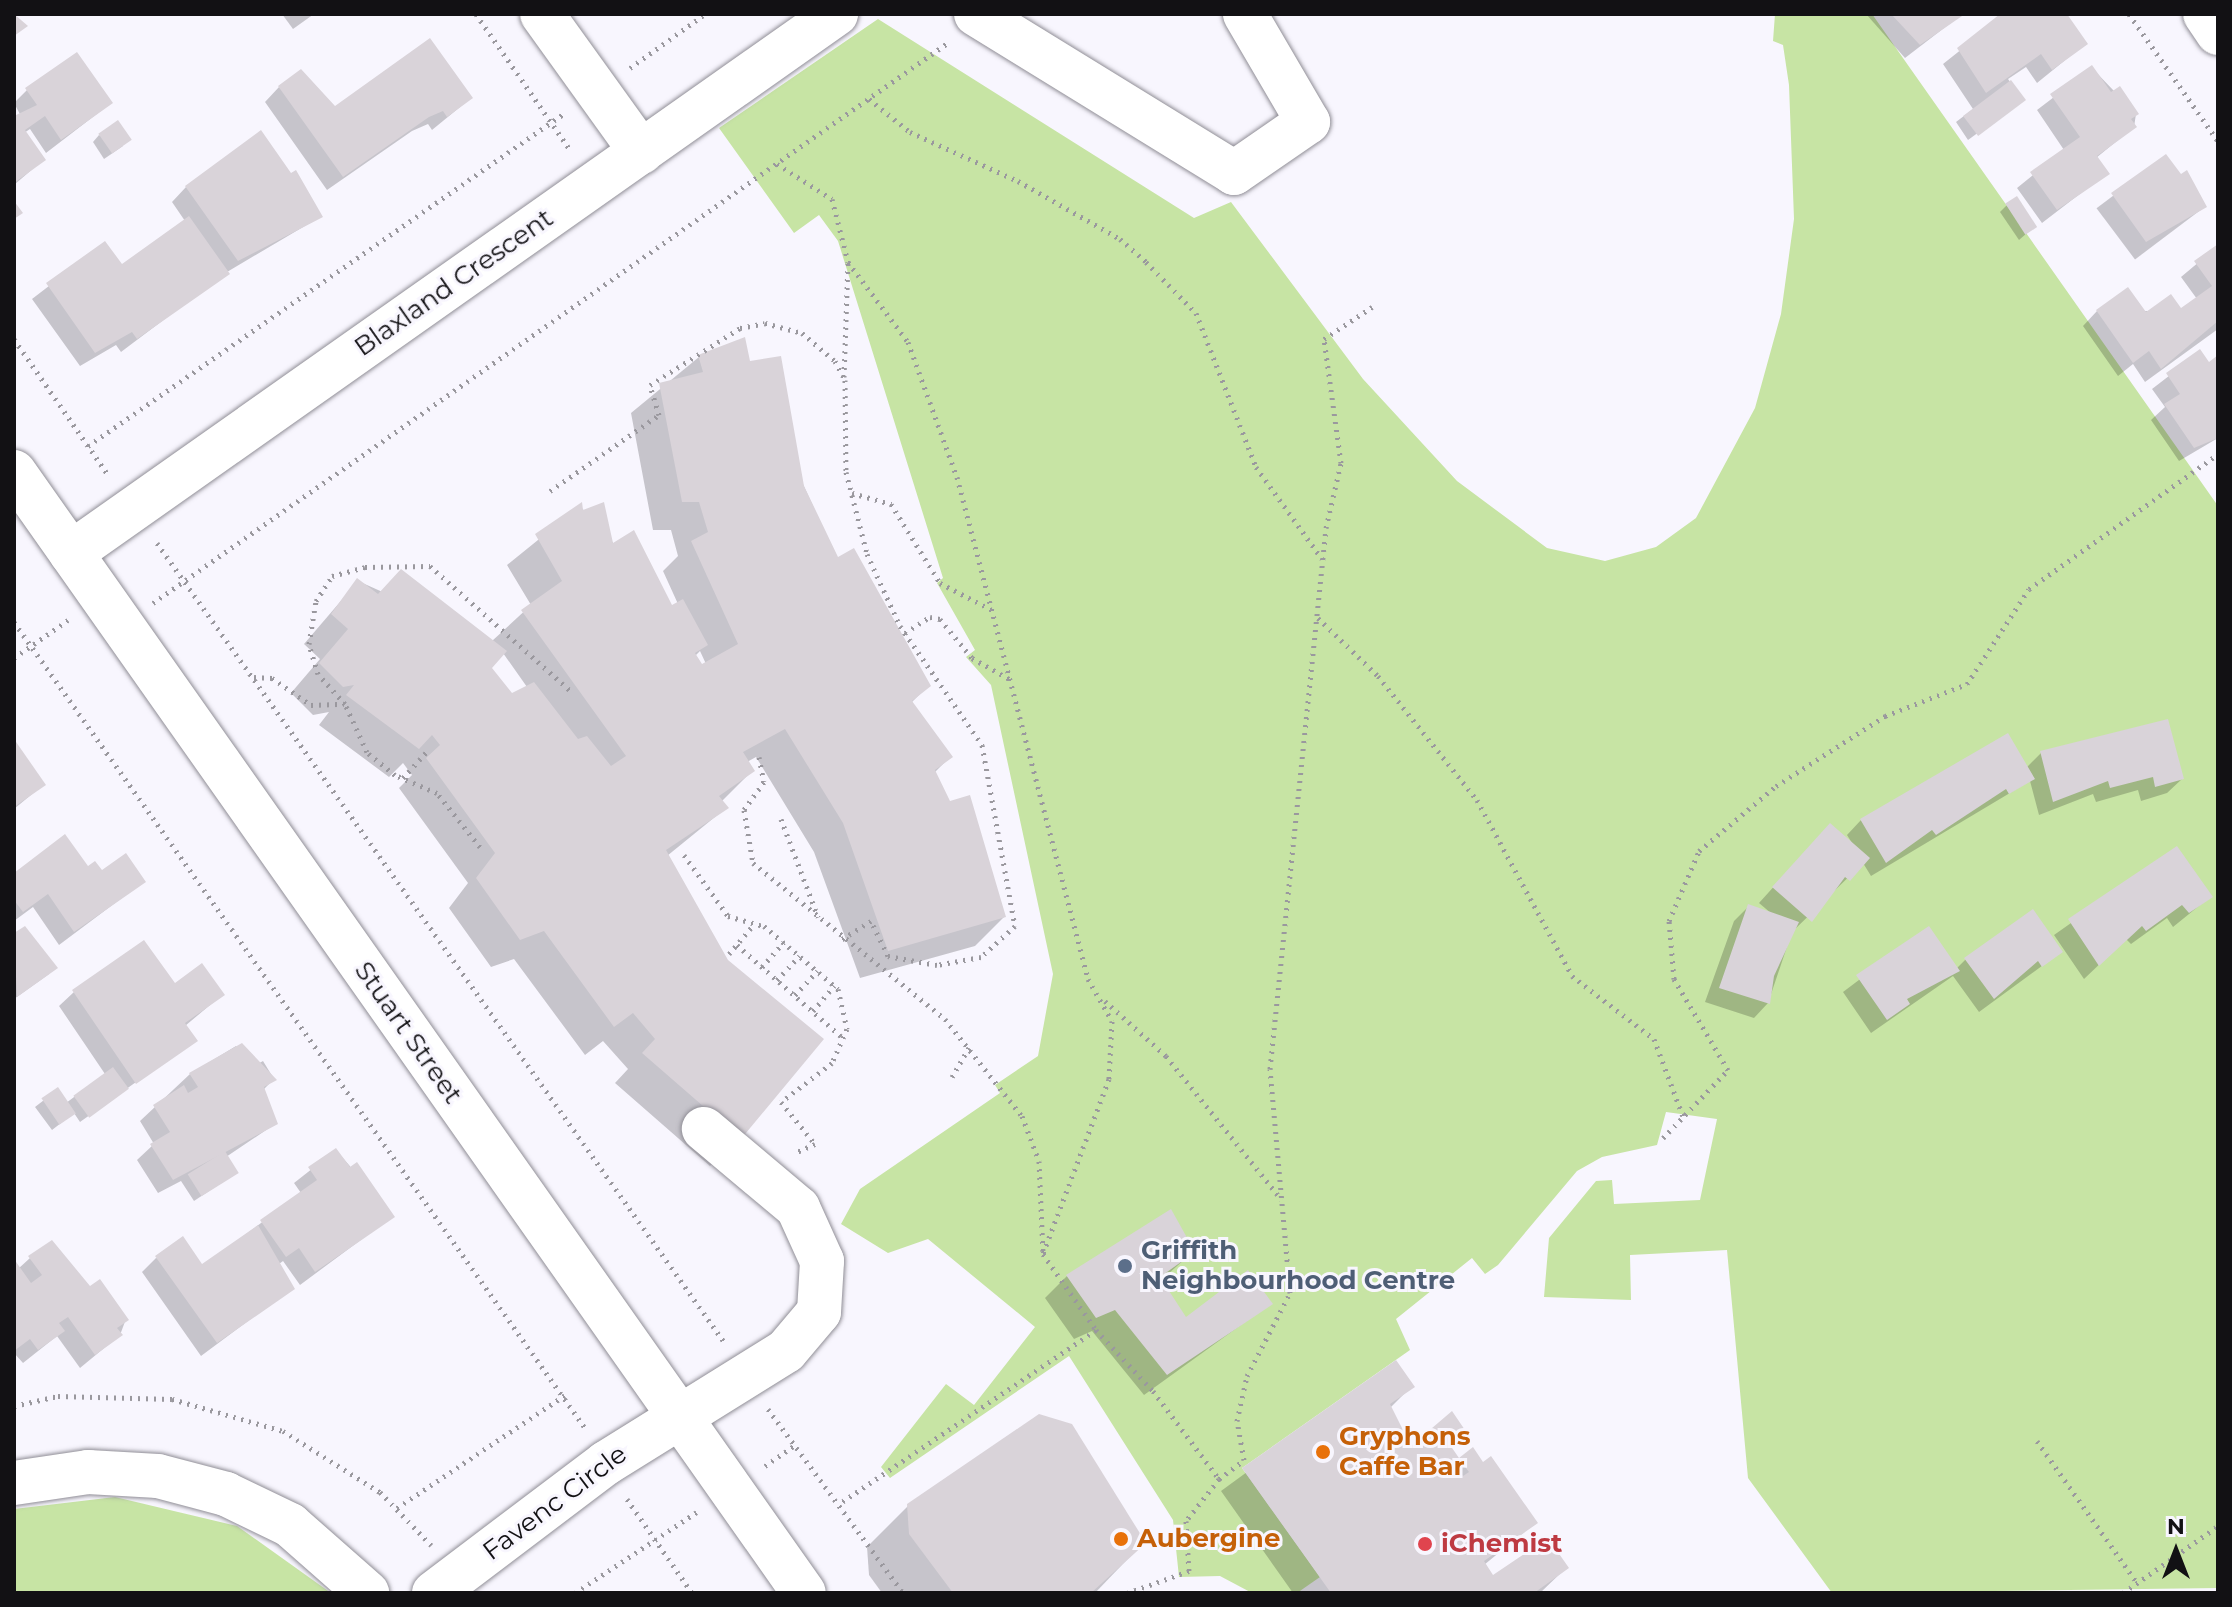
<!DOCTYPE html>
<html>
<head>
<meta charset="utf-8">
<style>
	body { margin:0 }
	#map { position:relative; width:2232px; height:1607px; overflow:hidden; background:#f8f6fe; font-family:Montserrat,sans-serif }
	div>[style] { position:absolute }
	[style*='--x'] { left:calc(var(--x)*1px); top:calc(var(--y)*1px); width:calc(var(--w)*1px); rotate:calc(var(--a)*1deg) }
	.green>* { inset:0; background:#c7e4a4 }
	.shadow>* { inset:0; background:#0003; transform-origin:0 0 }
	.building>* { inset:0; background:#d9d3d9; transform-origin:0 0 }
	.path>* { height:5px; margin-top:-2.5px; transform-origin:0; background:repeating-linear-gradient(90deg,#9a989e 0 2px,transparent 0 8px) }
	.roads { filter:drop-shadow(0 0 2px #908e96) drop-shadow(0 0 2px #908e96) }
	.minor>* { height:44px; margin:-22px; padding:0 22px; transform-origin:22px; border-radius:22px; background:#fff }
	.dots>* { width:22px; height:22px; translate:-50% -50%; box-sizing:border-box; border:4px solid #f8f6fe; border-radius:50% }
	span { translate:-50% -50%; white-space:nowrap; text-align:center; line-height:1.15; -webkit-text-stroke:6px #f8f6fe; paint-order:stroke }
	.street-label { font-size:26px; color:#121114 }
	.service-label { font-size:26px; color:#4e5e75; font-weight:700 }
	.left { translate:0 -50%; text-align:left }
	.food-label { font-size:26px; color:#c56008; font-weight:700 }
	.health-label { font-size:26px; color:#be3a42; font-weight:700 }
	.frame { position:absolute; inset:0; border:16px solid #121114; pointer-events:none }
	.north { position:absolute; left:2136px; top:1511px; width:80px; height:80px; -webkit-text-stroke:6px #f8f6fe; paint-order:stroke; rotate:0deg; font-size:22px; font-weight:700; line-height:32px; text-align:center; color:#121114 }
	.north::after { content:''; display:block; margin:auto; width:28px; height:36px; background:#121114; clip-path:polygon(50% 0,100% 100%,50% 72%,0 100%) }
</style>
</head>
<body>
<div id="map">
	<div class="green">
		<i style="clip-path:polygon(1775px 14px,1872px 14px,2218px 506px,2218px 1588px,1832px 1593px,1748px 1478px,1727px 1250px,1630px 1255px,1631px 1300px,1544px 1297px,1549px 1238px,1596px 1181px,1612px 1180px,1614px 1204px,1700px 1200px,1717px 1119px,1666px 1112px,1657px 1145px,1602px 1157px,1577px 1171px,1498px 1265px,1485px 1274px,1472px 1258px,1396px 1319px,1410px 1350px,1242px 1468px,1320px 1577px,1297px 1593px,1252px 1593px,1220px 1576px,1179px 1577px,1173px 1520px,1069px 1356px,890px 1478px,881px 1467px,946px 1384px,974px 1405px,1035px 1327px,928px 1239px,888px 1253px,841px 1224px,860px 1189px,1000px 1093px,995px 1085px,1038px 1056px,1053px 974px,991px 685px,966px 657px,975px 650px,937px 583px,943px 578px,838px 241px,819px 215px,794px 233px,719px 128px,878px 19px,1194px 218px,1231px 202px,1363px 379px,1457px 481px,1547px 548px,1605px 561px,1656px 547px,1696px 518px,1755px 408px,1781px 314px,1794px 219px,1789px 85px,1783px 45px,1773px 41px)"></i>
		<i style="clip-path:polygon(115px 1497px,237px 1526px,331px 1593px,14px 1593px,14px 1509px)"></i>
	</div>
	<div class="shadow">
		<i style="clip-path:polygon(282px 14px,314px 14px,293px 29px)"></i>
		<i style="clip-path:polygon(1866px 14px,1961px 14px,1961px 15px,1905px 58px)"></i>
		<i style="clip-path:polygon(2006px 14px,2065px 14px,2085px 44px,2037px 83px,2026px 67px,2008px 79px,2023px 100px,1968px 140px,1956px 122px,1973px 109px,1943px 64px)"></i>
		<i style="clip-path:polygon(2092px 68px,2136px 114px,2134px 127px,2096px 158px,2107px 173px,2042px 223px,2017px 188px,2064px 150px,2037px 110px)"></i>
		<i style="clip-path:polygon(279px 87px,335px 108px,471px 98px,432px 130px,428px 124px,412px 131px,327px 190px,265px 102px)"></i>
		<i style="clip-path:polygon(27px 90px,111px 103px,46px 153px,30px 129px,24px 133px,43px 160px,14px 185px,14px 120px,22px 118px,14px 103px)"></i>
		<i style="clip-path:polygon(99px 135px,123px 146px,104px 159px,93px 142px)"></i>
		<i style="left:2166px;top:156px;width:64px;height:87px;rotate:53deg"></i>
		<i style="clip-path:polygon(186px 187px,320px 217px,227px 272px,121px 352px,116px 345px,80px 366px,32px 299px,105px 243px,121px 266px,185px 221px,172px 202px)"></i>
		<i style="clip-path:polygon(2007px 205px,2035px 226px,2019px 240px,2000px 212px)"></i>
		<i style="clip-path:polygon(2218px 246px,2218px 329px,2145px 382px,2133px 364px,2118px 376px,2083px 326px,2097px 311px,2180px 311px,2197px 299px,2181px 277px)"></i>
		<i style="clip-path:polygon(2200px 352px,2209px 364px,2218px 358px,2218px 438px,2179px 461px,2151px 420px,2165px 407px,2152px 389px)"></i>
		<i style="clip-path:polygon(evenodd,699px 357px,748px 363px,837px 559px,928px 686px,911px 703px,950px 757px,934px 773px,1004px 917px,975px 946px,860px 978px,814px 852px,756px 757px,747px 762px,752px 771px,721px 802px,726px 808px,667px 856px,739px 1137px,710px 1166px,615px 1083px,628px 1069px,603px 1041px,585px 1055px,514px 959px,491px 967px,449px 908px,468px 883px,399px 788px,412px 775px,403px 763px,389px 777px,319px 725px,329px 712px,313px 715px,291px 693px,320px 659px,304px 644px,358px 581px,492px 641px,531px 605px,507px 565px,580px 506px,671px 607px,678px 604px,663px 571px,678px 556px,671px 530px,653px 530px,631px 413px,699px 357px,700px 651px,706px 664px,701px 667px,695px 656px,700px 651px,699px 357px,503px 653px,527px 687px,511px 696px,489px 668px,503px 653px)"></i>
		<i style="clip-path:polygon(14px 743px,43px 785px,14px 809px)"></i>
		<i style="clip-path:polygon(2041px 753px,2182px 779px,2167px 793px,2141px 801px,2138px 790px,2096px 802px,2093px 794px,2039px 815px,2030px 781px,1871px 876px,1863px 863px,1792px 932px,1768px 1003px,1754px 1018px,1705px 1002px,1734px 921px,1749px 906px,1772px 914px,1759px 903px,1816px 840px,1852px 843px,1847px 835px,1861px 820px,2026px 768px)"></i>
		<i style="clip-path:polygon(2176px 849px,2210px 897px,2173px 927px,2167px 918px,2131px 944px,2126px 939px,2084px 979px,2054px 935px)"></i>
		<i style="clip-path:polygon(88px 869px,143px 882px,59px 945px,33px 907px,14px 921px,14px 875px)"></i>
		<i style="clip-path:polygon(25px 928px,49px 974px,14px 999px,14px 936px)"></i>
		<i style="clip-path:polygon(1928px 928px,1956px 969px,1966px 959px,2061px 952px,1979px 1012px,1953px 976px,1871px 1033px,1843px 992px)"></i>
		<i style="clip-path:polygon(174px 986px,222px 995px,185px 1026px,195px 1040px,80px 1122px,74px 1113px,52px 1130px,35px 1107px,57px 1090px,66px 1103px,105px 1074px,59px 1006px,74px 992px)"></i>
		<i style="clip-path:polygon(236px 1046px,254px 1066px,263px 1061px,274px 1079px,263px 1090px,275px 1124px,226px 1157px,236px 1173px,194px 1201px,181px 1181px,158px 1193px,137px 1160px,154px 1144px,140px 1121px,190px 1074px)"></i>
		<i style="clip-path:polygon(336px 1150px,393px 1216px,300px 1285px,283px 1261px,279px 1264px,292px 1288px,201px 1356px,142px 1272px,156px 1258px,202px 1267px,301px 1193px,294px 1183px)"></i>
		<i style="clip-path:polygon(1171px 1212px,1193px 1252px,1160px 1281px,1185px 1320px,1270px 1304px,1144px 1395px,1092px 1331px,1074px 1339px,1045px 1298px,1067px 1276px)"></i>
		<i style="clip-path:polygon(30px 1258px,89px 1289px,126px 1319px,120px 1335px,80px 1368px,57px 1336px,23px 1363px,14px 1353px,14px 1263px,18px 1269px)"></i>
		<i style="clip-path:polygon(1396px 1363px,1412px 1386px,1390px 1408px,1410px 1449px,1464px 1433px,1449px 1448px,1456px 1463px,1460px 1459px,1535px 1523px,1484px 1565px,1493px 1578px,1566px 1568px,1540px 1593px,1293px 1593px,1221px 1491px)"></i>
		<i style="clip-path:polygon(1039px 1416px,1071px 1426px,1143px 1543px,1095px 1593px,882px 1593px,869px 1575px,867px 1547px,908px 1506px)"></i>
	</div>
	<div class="building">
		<i style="clip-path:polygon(14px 14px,28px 26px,14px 36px)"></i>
		<i style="clip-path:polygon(1891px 14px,1965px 14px,1920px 45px)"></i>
		<i style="clip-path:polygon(2000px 14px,2067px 14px,2088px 44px,2052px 70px,2041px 54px,1986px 93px,1957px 48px)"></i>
		<i style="clip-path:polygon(430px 38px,473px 98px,447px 117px,443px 111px,429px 117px,343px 177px,278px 86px,301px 69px,335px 106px)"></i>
		<i style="clip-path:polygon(77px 52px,113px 103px,61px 140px,45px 116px,25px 130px,46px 160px,14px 183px,14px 116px,37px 105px,25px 88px)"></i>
		<i style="clip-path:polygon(2092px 65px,2111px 92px,2120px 86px,2139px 114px,2131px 119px,2137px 127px,2097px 156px,2110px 174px,2057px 210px,2030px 172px,2080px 137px,2050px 94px)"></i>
		<i style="left:2011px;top:80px;width:25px;height:60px;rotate:53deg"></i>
		<i style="left:118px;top:120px;width:24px;height:24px;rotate:55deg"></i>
		<i style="clip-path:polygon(261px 130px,291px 173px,296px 170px,323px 217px,238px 261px,185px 186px)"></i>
		<i style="clip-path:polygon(2166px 154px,2181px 174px,2187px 170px,2207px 207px,2146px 242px,2111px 193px)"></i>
		<i style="left:2017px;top:196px;width:37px;height:14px;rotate:57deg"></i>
		<i style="clip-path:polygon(14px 201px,23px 213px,14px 219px)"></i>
		<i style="clip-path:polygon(189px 216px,230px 274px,137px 339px,132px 332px,95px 353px,46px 283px,105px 241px,122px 264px)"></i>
		<i style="clip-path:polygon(2218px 244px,2218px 321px,2161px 369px,2149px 351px,2133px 363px,2096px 310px,2128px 287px,2146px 312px,2171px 294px,2181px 308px,2212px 286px,2194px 261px)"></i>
		<i style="clip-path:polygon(745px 337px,750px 361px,781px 356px,804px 486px,838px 557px,854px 548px,931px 686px,912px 701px,953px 757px,935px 770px,950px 801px,970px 795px,1006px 917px,888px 951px,843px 823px,785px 729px,743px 752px,755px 771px,719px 796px,729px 808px,666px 850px,728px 960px,824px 1039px,741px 1139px,642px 1053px,655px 1039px,633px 1013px,614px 1027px,544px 931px,520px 940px,476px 878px,495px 853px,426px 758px,440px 745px,432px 735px,419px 749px,346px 695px,354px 685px,343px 687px,319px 663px,348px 629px,331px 614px,357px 578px,378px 594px,401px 569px,507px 651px,492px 668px,512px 693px,534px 682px,578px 739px,587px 736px,611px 766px,626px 756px,521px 610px,562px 581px,535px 534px,582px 502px,583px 510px,604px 502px,613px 543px,634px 530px,672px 605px,683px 599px,708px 645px,695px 653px,702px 664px,738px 644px,691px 541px,708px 532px,699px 502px,682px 502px,659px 383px,703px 372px,698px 355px)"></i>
		<i style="clip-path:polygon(2200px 349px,2209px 362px,2218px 355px,2218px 438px,2194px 448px,2164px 404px,2180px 394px,2166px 373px)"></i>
		<i style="clip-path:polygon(2168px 719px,2184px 779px,2155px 787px,2153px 777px,2110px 788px,2108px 781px,2053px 802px,2040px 751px)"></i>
		<i style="clip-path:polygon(2008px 733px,2035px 779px,2009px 794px,2006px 789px,1936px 835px,1932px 830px,1886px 863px,1860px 819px)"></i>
		<i style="clip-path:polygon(14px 739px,46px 785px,14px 807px)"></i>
		<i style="clip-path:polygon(1830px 823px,1870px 858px,1850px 881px,1845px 877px,1812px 922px,1772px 887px)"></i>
		<i style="clip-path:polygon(65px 834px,88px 866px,95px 861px,102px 870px,126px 853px,146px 882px,74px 932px,48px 894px,23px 912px,14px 900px,14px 873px)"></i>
		<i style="clip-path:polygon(2177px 846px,2213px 897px,2189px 913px,2182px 905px,2146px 931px,2142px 926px,2099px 966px,2068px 919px)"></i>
		<i style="clip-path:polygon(1748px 904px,1799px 922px,1774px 976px,1770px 1004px,1719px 988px)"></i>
		<i style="clip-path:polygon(2033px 909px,2063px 952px,2042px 967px,2038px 961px,1994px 999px,1964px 958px)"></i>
		<i style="clip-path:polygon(25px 926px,58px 968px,17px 997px,14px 933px)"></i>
		<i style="clip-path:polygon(1929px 926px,1960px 971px,1907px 999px,1910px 1004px,1887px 1020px,1856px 975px)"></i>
		<i style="clip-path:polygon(144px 940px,175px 983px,202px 963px,225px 995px,185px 1023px,198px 1041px,136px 1084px,72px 990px)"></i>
		<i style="clip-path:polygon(242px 1043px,277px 1080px,264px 1087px,278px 1124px,173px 1180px,150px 1144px,170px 1132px,153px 1105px,184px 1085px,188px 1093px,198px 1087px,189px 1073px)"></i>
		<i style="left:113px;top:1067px;width:27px;height:49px;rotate:54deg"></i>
		<i style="left:58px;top:1087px;width:32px;height:20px;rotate:56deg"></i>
		<i style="clip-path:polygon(336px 1148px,350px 1167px,357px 1162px,395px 1217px,315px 1272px,299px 1248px,286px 1257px,260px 1220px,317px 1180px,308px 1167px)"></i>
		<i style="left:225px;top:1151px;width:26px;height:44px;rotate:58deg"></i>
		<i style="clip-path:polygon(1171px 1209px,1195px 1252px,1160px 1277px,1186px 1317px,1248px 1270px,1273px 1304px,1167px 1375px,1115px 1310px,1096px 1318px,1066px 1275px)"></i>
		<i style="clip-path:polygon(258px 1225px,295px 1289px,217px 1343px,155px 1256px,183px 1236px,202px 1264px)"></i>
		<i style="clip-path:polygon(52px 1240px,90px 1286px,100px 1279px,129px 1320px,117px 1328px,123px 1335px,95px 1355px,68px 1317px,59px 1323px,65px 1331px,38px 1350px,30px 1339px,14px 1351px,14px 1259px,31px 1283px,42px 1275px,28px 1256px)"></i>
		<i style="clip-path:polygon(evenodd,1396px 1360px,1415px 1387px,1390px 1404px,1411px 1446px,1452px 1411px,1467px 1433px,1450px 1445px,1459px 1458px,1473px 1447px,1483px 1462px,1491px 1456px,1538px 1523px,1484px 1561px,1493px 1575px,1548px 1538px,1569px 1568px,1534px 1593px,1331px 1593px,1242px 1468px,1396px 1360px,1460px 1460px,1469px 1472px,1463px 1476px,1454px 1463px,1460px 1460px)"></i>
		<i style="clip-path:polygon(1039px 1414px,1072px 1424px,1146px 1543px,1091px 1593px,953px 1593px,909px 1534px,907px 1504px)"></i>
	</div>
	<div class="path">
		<i style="--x:476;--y:14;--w:167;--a:55.3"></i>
		<i style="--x:2129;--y:14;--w:155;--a:55"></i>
		<i style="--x:630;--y:68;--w:92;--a:-35.8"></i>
		<i style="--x:869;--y:99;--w:53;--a:38.8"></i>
		<i style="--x:910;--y:132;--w:119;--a:24.4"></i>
		<i style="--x:1018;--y:181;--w:117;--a:29.6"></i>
		<i style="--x:1120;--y:239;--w:35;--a:41"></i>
		<i style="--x:1146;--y:262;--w:71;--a:45.6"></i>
		<i style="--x:1196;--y:313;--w:165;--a:68.7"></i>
		<i style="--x:1256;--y:467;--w:113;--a:54.3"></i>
		<i style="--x:777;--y:164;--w:65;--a:32.5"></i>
		<i style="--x:832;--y:199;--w:65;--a:75.7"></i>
		<i style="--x:848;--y:262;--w:100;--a:53.1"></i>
		<i style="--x:908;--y:342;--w:144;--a:70.1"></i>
		<i style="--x:957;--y:477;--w:519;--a:75.37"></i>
		<i style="--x:1088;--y:979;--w:48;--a:60.3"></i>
		<i style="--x:1112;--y:1021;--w:58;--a:93"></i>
		<i style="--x:1109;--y:1079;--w:187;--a:110.7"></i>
		<i style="--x:14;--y:339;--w:167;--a:55.3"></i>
		<i style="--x:844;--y:377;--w:114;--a:-88"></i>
		<i style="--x:88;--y:446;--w:583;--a:-34.94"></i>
		<i style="--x:550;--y:491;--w:133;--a:-34.9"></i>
		<i style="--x:659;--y:415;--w:31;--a:-107"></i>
		<i style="--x:650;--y:385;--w:107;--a:-32.3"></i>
		<i style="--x:740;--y:328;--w:25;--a:-11"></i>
		<i style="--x:765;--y:323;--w:38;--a:15"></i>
		<i style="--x:802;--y:333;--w:43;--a:40.3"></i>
		<i style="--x:835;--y:361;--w:21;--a:62"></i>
		<i style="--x:845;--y:380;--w:92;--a:89.4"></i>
		<i style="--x:846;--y:472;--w:85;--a:75.6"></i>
		<i style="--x:867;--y:554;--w:79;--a:65.4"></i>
		<i style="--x:900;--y:626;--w:145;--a:55.4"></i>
		<i style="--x:982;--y:745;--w:184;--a:79.7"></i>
		<i style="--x:1015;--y:926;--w:46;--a:137.6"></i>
		<i style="--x:981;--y:957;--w:45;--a:169.7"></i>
		<i style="--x:937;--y:965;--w:50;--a:-169.6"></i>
		<i style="--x:888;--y:956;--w:39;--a:-116"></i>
		<i style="--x:871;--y:921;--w:36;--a:148"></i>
		<i style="--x:852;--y:493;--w:41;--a:15.8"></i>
		<i style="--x:891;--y:504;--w:93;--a:58.2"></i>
		<i style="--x:940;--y:583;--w:59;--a:27.4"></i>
		<i style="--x:157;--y:543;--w:981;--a:54.63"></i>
		<i style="--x:153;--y:603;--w:974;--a:-35.18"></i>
		<i style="--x:1318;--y:618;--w:83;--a:44"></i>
		<i style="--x:1378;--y:676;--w:159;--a:51.4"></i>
		<i style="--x:1477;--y:800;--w:200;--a:61.6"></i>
		<i style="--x:1572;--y:976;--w:103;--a:37.5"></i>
		<i style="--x:1654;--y:1039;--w:82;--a:69.4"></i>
		<i style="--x:14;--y:622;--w:988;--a:54.68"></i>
		<i style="--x:905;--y:633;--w:30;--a:-33"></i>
		<i style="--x:930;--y:617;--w:10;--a:11"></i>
		<i style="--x:940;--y:619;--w:50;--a:50.6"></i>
		<i style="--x:972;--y:658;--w:45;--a:29.4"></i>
		<i style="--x:14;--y:658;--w:66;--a:-35.1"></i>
		<i style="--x:254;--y:677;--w:18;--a:3"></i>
		<i style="--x:272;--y:678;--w:47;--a:34.7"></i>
		<i style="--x:311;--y:705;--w:33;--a:-2"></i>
		<i style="--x:759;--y:757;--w:25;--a:79"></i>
		<i style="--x:764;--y:782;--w:34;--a:126"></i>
		<i style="--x:744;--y:810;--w:54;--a:80.4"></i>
		<i style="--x:753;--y:863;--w:247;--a:39.1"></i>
		<i style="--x:945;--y:1019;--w:124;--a:51.6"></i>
		<i style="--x:1022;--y:1116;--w:48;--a:69.3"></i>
		<i style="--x:1039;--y:1161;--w:93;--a:87.5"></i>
		<i style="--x:1043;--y:1254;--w:93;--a:55.1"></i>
		<i style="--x:1096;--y:1330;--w:307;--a:145.9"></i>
		<i style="--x:403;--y:778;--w:36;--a:-48"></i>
		<i style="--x:781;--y:819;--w:105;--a:69.3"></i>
		<i style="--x:480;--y:847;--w:69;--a:-128.5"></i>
		<i style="--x:437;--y:793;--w:46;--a:-156.8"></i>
		<i style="--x:395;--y:775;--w:36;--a:-141"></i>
		<i style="--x:367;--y:752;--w:53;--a:-114.6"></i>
		<i style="--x:345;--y:704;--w:40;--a:-132"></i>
		<i style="--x:318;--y:674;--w:31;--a:-107"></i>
		<i style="--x:309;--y:644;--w:44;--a:-80.8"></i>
		<i style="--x:316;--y:601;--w:30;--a:-57"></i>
		<i style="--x:332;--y:576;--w:34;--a:-15"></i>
		<i style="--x:365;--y:567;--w:65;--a:-0.9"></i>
		<i style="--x:430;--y:566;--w:191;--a:41.6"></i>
		<i style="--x:684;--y:855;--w:75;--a:54.2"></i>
		<i style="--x:728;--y:916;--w:37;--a:16"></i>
		<i style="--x:764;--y:926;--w:97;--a:40.4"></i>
		<i style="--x:838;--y:989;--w:41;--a:77.3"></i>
		<i style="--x:847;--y:1029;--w:37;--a:114"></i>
		<i style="--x:832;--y:1063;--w:64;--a:142.6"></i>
		<i style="--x:781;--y:1102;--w:54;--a:51"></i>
		<i style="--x:815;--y:1144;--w:20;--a:156"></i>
		<i style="--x:737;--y:945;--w:142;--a:41.3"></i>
		<i style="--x:729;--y:954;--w:39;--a:-50"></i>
		<i style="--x:762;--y:967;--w:33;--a:-49"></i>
		<i style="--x:777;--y:980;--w:33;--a:-47"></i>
		<i style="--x:795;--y:995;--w:33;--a:-47"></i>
		<i style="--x:1105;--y:1001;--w:82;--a:42"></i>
		<i style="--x:1166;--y:1056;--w:184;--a:51.2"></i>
		<i style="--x:813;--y:1011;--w:33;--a:-50"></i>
		<i style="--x:952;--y:1077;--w:34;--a:-60"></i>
		<i style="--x:1663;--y:1138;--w:94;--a:-46.3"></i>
		<i style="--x:1728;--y:1070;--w:106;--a:-120.7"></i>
		<i style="--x:1674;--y:979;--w:58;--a:-94.9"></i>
		<i style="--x:1669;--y:921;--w:76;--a:-66.8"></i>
		<i style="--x:1699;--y:851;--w:101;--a:-40.2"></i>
		<i style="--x:1776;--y:786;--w:130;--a:-32.7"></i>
		<i style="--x:1885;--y:716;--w:88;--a:-21.3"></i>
		<i style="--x:1967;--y:684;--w:113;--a:-56.9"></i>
		<i style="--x:2029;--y:589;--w:232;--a:-35.5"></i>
		<i style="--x:1096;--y:1330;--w:83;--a:46.9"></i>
		<i style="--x:1153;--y:1391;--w:110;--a:53.1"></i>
		<i style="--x:1219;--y:1479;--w:53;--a:128.2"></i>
		<i style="--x:1186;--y:1521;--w:50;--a:86.6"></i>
		<i style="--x:1189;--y:1571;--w:66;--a:160.5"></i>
		<i style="--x:14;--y:1406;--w:45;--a:-12.8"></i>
		<i style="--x:58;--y:1396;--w:114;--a:1.5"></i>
		<i style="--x:172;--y:1399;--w:116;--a:16.1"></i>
		<i style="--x:283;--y:1431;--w:115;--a:32.2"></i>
		<i style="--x:380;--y:1492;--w:74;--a:46.1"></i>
		<i style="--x:768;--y:1409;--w:228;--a:53.7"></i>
		<i style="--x:2037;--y:1441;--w:174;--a:54.8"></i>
		<i style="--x:765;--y:1466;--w:35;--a:-35"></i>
		<i style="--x:1219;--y:1479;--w:31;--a:-37"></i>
		<i style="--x:1244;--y:1460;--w:40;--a:-100"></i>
		<i style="--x:1237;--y:1421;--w:46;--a:-77.5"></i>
		<i style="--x:1247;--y:1376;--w:93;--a:-62.6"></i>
		<i style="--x:1290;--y:1293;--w:225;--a:-95.1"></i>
		<i style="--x:1270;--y:1069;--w:544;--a:-84.09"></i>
		<i style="--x:1326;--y:528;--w:67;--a:-77"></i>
		<i style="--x:1341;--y:463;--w:125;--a:-97.8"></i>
		<i style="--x:1324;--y:339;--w:58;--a:-33.7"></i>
		<i style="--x:627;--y:1499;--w:114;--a:55.3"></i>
		<i style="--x:397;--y:1508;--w:202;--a:-33.9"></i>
		<i style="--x:575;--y:1593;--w:146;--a:-33.6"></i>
		<i style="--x:2123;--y:1593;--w:116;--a:-35.2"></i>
	</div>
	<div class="roads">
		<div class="minor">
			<i style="--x:542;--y:14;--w:170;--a:54.3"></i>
			<i style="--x:976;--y:14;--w:303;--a:31.6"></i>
			<i style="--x:1234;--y:173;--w:90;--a:-34.6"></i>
			<i style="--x:1308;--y:122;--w:125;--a:-120.3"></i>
			<i style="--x:2205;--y:14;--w:23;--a:56"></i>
			<i style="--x:14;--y:472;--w:1371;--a:54.83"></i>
			<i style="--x:71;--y:553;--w:936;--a:-35.17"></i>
			<i style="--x:14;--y:1483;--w:75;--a:-8.5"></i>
			<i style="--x:88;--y:1472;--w:70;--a:3.3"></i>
			<i style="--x:158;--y:1476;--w:70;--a:14.8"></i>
			<i style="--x:226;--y:1494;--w:71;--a:25.8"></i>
			<i style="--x:290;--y:1525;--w:103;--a:41.4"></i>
			<i style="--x:434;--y:1593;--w:216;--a:-37.1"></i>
			<i style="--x:606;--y:1463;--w:212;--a:-31.9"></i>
			<i style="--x:786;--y:1351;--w:51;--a:-49.8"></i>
			<i style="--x:819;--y:1312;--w:51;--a:-86.6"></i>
			<i style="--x:822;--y:1261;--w:58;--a:-114.4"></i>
			<i style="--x:798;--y:1208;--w:123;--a:-140"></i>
		</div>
	</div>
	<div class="dots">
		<i style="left:1125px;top:1266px;background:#5c6f8a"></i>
		<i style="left:1323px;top:1452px;background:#e8710a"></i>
		<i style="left:1121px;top:1539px;background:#e8710a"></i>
		<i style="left:1425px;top:1544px;background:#e0444e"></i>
	</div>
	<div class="street-label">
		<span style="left:454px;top:283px;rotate:-35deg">Blaxland Crescent</span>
		<span style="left:408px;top:1033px;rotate:55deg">Stuart Street</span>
		<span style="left:555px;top:1503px;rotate:-37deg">Favenc Circle</span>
	</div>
	<div class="service-label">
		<span class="left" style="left:1141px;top:1266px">Griffith<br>Neighbourhood Centre</span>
	</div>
	<div class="food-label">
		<span class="left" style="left:1339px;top:1452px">Gryphons<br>Caffe Bar</span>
		<span class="left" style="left:1137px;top:1539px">Aubergine</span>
	</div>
	<div class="health-label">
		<span class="left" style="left:1441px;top:1544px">iChemist</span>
	</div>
	<div class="frame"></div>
	<div class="north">N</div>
</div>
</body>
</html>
